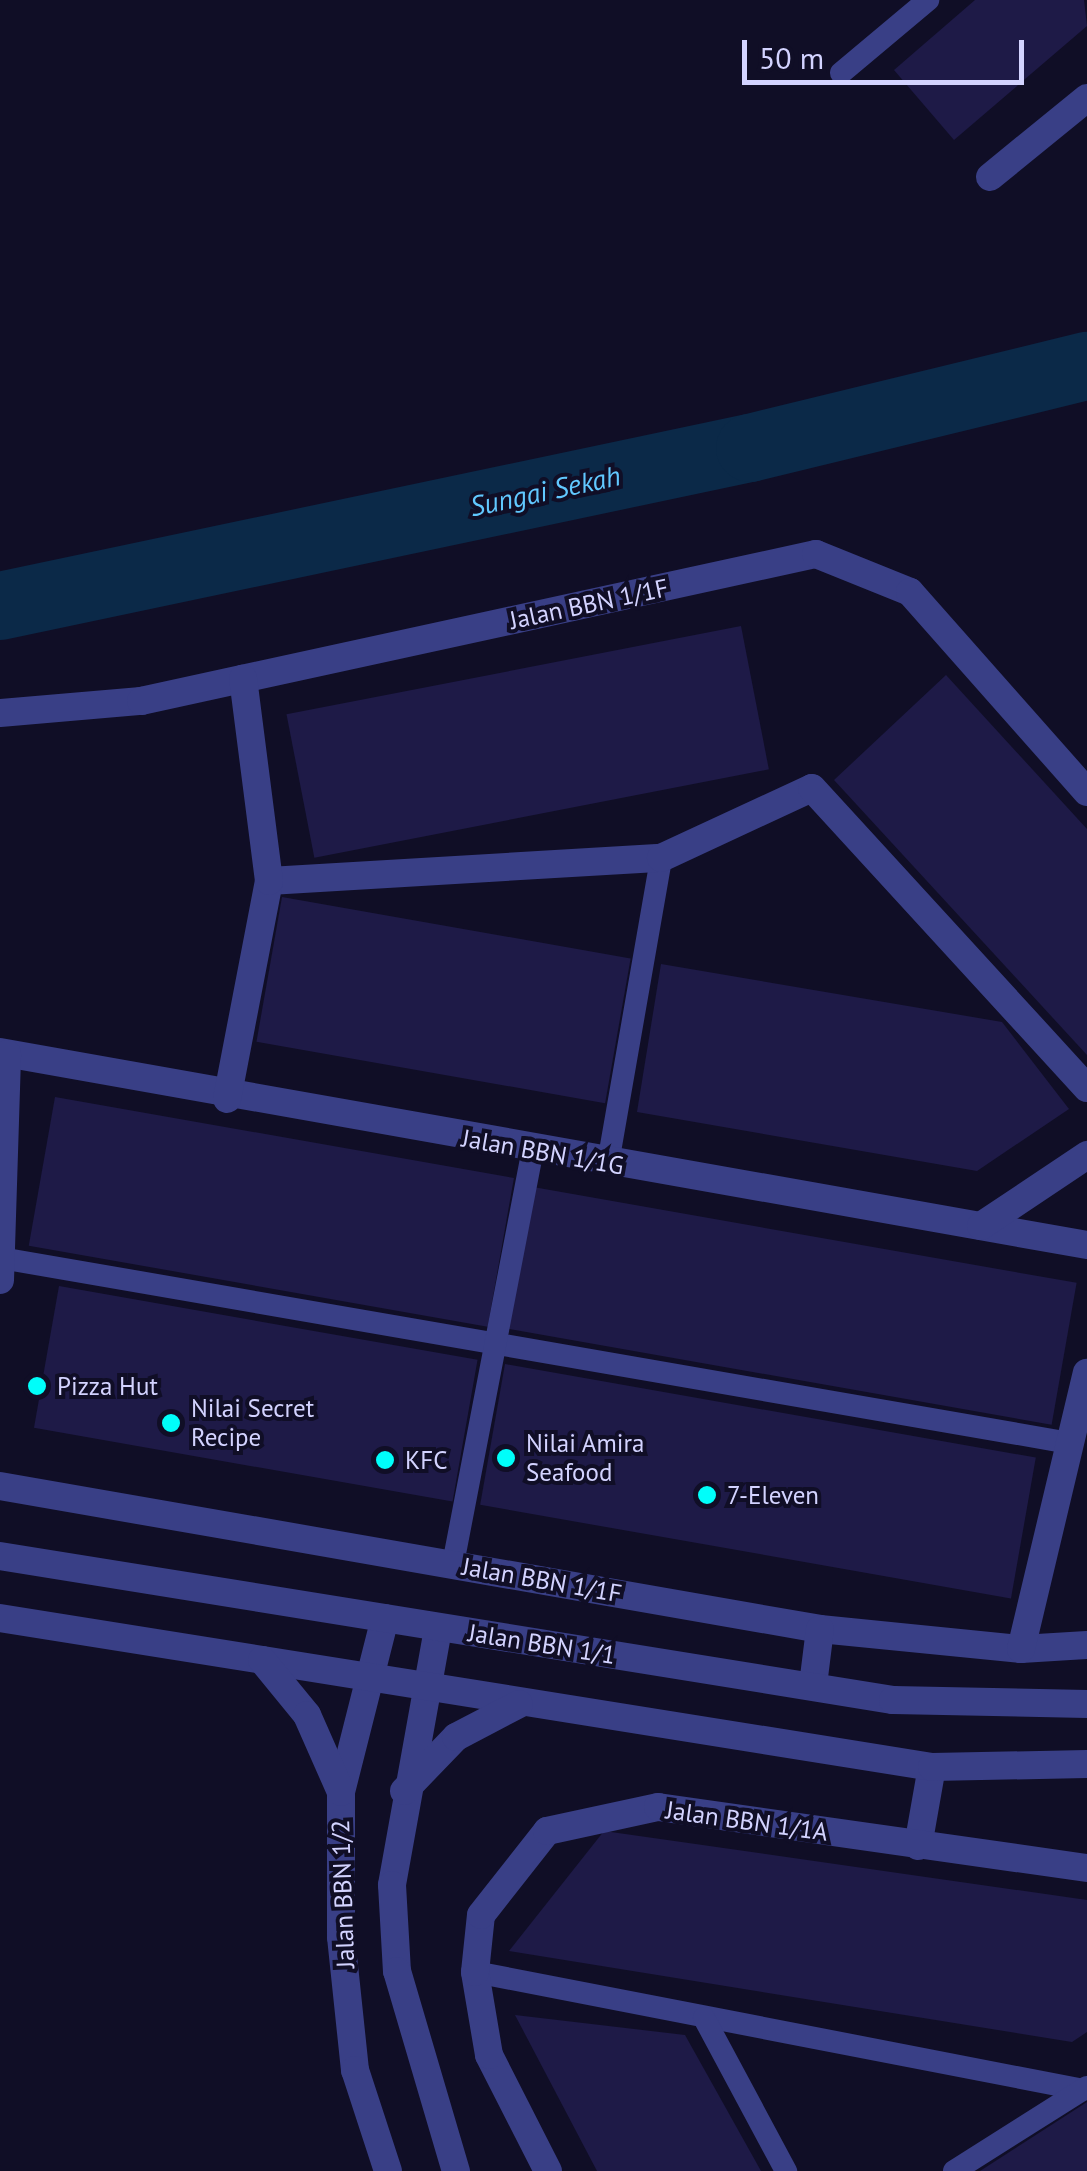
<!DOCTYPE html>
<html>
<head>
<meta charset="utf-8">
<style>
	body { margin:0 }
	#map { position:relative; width:1087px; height:2171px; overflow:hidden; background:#100e26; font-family:"PT Sans",sans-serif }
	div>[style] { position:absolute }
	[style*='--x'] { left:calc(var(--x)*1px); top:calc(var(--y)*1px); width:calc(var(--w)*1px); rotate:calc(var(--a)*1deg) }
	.river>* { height:68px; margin:-34px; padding:0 34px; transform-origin:34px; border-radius:34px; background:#0b2948 }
	.building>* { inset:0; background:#1e1a47; transform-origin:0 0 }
	.service>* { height:22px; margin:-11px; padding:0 11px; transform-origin:11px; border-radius:11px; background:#393f86 }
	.minor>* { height:28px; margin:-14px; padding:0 14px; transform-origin:14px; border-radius:14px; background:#393f86 }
	.tertiary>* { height:28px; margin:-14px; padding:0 14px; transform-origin:14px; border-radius:14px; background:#393f86 }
	.dots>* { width:28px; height:28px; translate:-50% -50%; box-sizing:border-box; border:5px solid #100e26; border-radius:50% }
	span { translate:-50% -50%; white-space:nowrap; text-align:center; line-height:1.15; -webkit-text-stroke:8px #100e26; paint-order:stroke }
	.street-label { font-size:25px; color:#d3d3ff }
	.poi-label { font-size:25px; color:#d3d3ff }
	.left { translate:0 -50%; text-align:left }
	.water-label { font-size:28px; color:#61c8ff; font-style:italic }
	.scale { position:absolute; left:742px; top:40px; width:282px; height:45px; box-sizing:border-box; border:5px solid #d3d3ff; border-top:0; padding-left:12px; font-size:30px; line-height:35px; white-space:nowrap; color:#d3d3ff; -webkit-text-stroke:8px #100e26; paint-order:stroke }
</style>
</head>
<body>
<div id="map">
	<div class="river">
		<i style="--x:0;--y:606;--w:766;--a:-11.9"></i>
		<i style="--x:750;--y:448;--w:347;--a:-13.7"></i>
	</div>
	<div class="building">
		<i style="clip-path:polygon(975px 0,1084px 0,1087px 26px,954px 140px,894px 70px)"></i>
		<i style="left:741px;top:626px;width:146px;height:463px;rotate:79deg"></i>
		<i style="clip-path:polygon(946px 675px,1087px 829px,1087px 1055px,834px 780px)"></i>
		<i style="left:282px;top:897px;width:354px;height:147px;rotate:10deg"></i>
		<i style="clip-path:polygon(661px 964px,1002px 1022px,1069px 1109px,977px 1171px,637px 1112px)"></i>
		<i style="left:55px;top:1097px;width:466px;height:151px;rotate:10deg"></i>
		<i style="left:533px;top:1187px;width:552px;height:144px;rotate:10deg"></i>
		<i style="left:59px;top:1286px;width:425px;height:144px;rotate:10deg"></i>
		<i style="left:505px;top:1364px;width:539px;height:143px;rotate:10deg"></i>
		<i style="clip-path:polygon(604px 1831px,1087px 1900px,1087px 2032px,1072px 2042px,509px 1951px)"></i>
		<i style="clip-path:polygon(515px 2015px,685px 2035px,761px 2171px,597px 2171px)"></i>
		<i style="clip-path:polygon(1087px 2102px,1087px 2171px,980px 2171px)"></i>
	</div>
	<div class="service">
		<i style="--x:841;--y:73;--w:114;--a:-40"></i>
		<i style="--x:608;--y:1163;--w:310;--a:-80.1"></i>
		<i style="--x:1;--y:1258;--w:1085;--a:9.82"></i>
		<i style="--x:453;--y:1564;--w:422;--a:-79.1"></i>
		<i style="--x:475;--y:1972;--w:619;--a:10.98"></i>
		<i style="--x:704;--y:2018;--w:174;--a:61.8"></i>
		<i style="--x:954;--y:2171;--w:157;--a:-32.3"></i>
	</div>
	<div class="minor">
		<i style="--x:990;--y:177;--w:125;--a:-39.2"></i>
		<i style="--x:0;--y:713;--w:142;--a:-4.9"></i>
		<i style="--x:141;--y:701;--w:691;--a:-12.29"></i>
		<i style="--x:816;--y:554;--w:101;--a:22"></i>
		<i style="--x:910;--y:592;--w:267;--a:48.5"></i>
		<i style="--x:269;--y:881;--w:393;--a:-3.4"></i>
		<i style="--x:661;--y:858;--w:166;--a:-24.9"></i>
		<i style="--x:812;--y:788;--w:407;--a:47.5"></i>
		<i style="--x:0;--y:1052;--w:1104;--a:10.07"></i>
		<i style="--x:227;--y:1099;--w:222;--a:-79.1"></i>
		<i style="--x:269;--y:881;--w:204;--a:-97.3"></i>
		<i style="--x:981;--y:1226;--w:128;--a:-33.8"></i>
		<i style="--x:0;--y:1280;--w:226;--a:-88.2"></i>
		<i style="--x:0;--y:1486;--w:832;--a:9.89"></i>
		<i style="--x:820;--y:1629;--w:202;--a:5.7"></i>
		<i style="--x:1021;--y:1649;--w:66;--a:-3.5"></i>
		<i style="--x:385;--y:1618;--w:179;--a:104.2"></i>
		<i style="--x:341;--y:1792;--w:145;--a:90"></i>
		<i style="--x:341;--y:1937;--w:134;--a:84"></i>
		<i style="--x:355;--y:2070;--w:106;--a:71.9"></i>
		<i style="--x:438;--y:1629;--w:260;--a:100.2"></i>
		<i style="--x:392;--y:1885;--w:86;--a:86.7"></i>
		<i style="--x:397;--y:1971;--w:209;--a:73.6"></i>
		<i style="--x:1021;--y:1649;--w:284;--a:-76.6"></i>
		<i style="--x:813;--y:1685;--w:56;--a:-82.9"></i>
		<i style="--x:918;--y:1846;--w:80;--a:-80"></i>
		<i style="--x:548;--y:2171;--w:130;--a:-117"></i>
		<i style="--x:489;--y:2055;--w:84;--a:-99.6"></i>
		<i style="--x:475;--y:1972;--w:57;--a:-84"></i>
		<i style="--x:481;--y:1915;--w:107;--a:-51.8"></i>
		<i style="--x:547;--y:1831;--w:114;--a:-12.2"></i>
		<i style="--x:658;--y:1807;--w:433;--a:8.1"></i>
	</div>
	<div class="tertiary">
		<i style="--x:0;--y:1556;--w:905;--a:9.16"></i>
		<i style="--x:893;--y:1700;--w:194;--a:1.2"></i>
		<i style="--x:0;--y:1618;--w:944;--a:9.08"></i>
		<i style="--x:932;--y:1767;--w:155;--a:-1.1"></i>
		<i style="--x:262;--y:1660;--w:71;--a:50.7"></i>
		<i style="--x:307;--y:1715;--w:84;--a:66.2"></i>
		<i style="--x:404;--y:1791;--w:75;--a:-46.1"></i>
		<i style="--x:456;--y:1737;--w:71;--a:-27.6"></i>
	</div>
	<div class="dots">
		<i style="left:37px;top:1386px;background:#00fefa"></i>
		<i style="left:171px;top:1423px;background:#00fefa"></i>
		<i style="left:506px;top:1458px;background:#00fefa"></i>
		<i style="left:385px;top:1460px;background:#00fefa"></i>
		<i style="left:707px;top:1495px;background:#00fefa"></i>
	</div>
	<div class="street-label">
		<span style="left:589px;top:604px;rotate:-12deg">Jalan BBN 1/1F</span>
		<span style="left:543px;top:1152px;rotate:10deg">Jalan BBN 1/1G</span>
		<span style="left:542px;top:1580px;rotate:10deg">Jalan BBN 1/1F</span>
		<span style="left:542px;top:1644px;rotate:9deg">Jalan BBN 1/1</span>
		<span style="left:747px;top:1821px;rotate:8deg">Jalan BBN 1/1A</span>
		<span style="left:343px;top:1894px;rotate:-92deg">Jalan BBN 1/2</span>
	</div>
	<div class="poi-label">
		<span class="left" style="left:57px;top:1386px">Pizza Hut</span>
		<span class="left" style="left:191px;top:1423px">Nilai Secret<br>Recipe</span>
		<span class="left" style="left:526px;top:1458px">Nilai Amira<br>Seafood</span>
		<span class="left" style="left:405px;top:1460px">KFC</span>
		<span class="left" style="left:727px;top:1495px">7-Eleven</span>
	</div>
	<div class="water-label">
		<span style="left:545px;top:491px;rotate:-12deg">Sungai Sekah</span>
	</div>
	<div class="scale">50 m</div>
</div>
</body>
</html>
